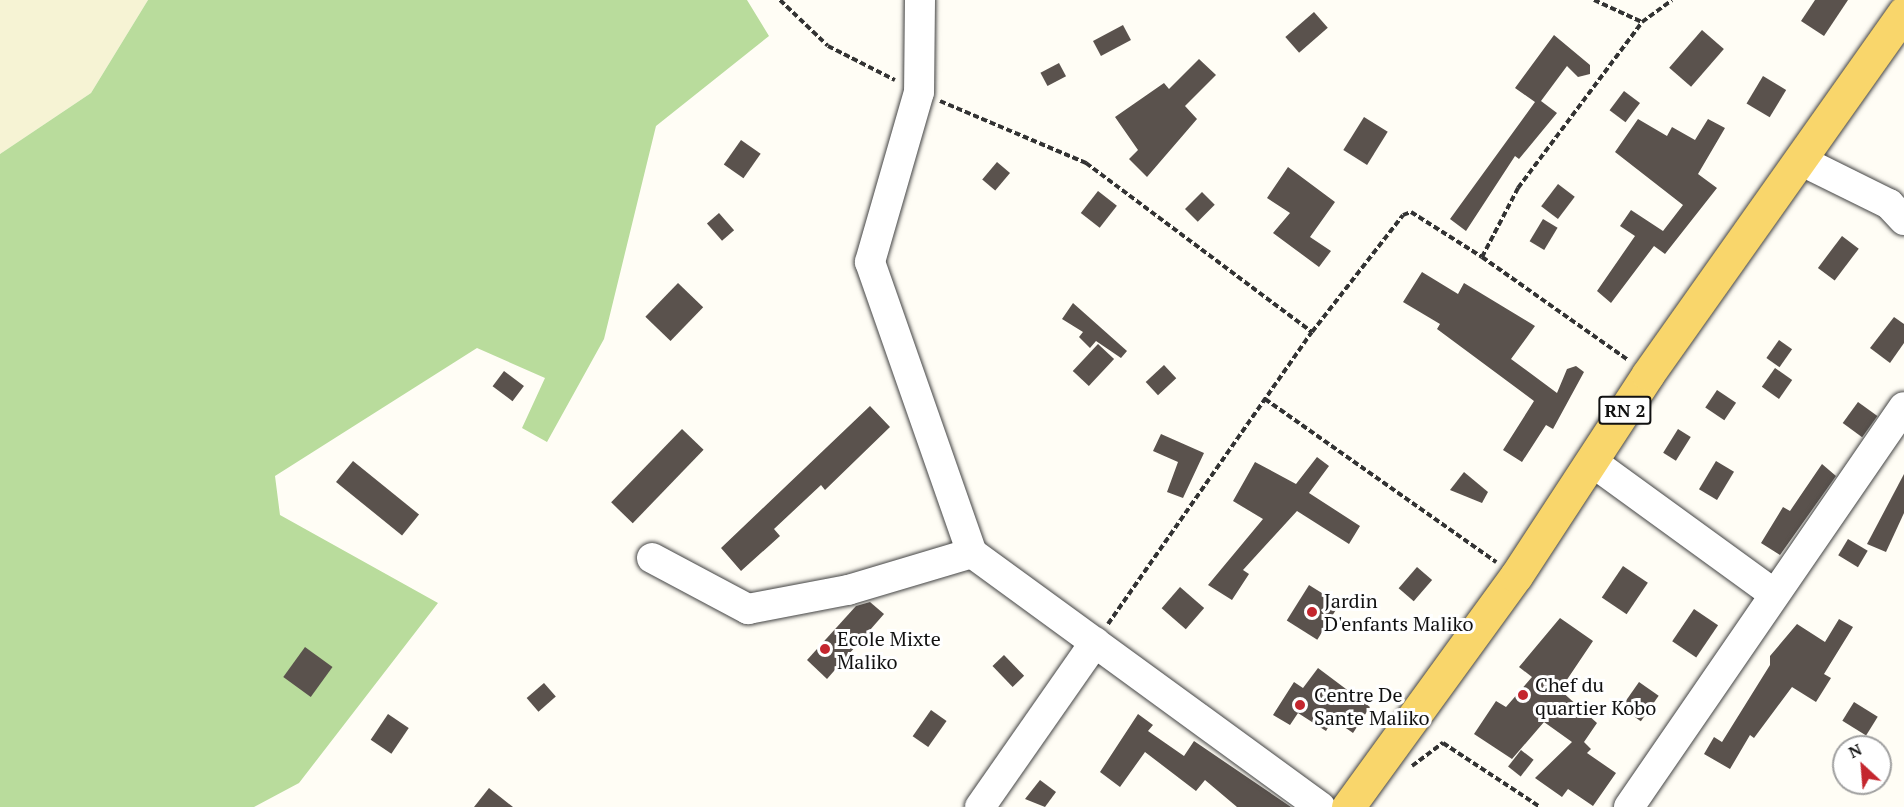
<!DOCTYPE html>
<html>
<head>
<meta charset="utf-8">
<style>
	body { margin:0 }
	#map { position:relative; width:1904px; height:807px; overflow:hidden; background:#fffdf5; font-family:"PT Serif",serif }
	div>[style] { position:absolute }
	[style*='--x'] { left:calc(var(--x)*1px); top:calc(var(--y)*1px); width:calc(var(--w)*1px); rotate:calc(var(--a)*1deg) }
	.farmland>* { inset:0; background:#f6f3d4 }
	.forest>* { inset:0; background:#b9dc9c }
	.building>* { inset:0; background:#5a524d; transform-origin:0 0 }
	.path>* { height:4px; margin-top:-2px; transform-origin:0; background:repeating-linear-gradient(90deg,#333 0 6px,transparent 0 9px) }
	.roads { filter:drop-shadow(0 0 2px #444) drop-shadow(0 0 2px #444) }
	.minor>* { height:30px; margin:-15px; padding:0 15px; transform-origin:15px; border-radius:15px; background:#fff }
	.major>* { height:33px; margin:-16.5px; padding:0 16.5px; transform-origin:16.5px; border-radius:16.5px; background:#f9d66b }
	.dots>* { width:16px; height:16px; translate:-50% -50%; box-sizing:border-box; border:3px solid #fff; border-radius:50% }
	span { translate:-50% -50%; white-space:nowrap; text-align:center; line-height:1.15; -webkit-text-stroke:6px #fff; paint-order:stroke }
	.shield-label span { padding:2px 4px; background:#fff; border:2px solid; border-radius:4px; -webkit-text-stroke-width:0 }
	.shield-label { font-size:18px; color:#111; font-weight:700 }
	.poi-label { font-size:20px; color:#111 }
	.left { translate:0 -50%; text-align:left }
	.north { position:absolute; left:1832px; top:735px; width:60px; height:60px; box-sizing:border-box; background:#fff; border:2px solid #a0a0a0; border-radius:50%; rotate:334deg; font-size:16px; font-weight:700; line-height:24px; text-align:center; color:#111 }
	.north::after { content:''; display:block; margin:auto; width:21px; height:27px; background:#c4262e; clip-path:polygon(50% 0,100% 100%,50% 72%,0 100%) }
</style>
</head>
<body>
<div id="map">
	<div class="farmland">
		<i style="clip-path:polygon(0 0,148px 0,91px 93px,0 154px)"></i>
	</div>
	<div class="forest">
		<i style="clip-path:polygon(148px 0,747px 0,769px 36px,656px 126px,604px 339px,547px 442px,522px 428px,545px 378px,477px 348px,275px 476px,280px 515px,438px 603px,299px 783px,254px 807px,0 807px,0 154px,91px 93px)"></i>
	</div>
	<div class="building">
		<i style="clip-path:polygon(1815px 0,1848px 0,1824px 36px,1801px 21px)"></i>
		<i style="left:1314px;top:12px;width:21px;height:38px;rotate:49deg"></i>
		<i style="left:1123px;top:25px;width:17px;height:34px;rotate:62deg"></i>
		<i style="left:1702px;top:30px;width:29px;height:50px;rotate:41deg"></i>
		<i style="clip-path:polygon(1554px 35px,1590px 65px,1590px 74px,1578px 77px,1567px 66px,1541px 101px,1557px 113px,1519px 159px,1515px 156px,1466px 231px,1450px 219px,1535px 102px,1515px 88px)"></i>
		<i style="clip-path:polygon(1199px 59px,1216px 75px,1185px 106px,1197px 119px,1147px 177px,1129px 159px,1138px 150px,1115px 117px,1164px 83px,1169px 89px)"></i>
		<i style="left:1059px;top:63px;width:15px;height:21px;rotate:62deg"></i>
		<i style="left:1763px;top:76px;width:27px;height:32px;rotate:31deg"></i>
		<i style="left:1624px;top:91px;width:20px;height:24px;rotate:37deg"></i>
		<i style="left:1364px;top:117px;width:28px;height:39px;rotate:32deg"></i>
		<i style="clip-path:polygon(1638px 119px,1667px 136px,1672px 127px,1695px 140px,1708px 119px,1725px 128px,1698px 174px,1717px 188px,1665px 254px,1654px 246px,1611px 303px,1597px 291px,1635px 236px,1620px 226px,1631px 210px,1663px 231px,1683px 205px,1615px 152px)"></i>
		<i style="left:741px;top:140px;width:24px;height:30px;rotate:35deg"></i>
		<i style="left:997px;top:162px;width:17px;height:23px;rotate:40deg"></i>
		<i style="clip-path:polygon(1288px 167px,1335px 202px,1310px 237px,1331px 251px,1319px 267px,1273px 233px,1290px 213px,1267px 198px)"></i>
		<i style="left:1558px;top:184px;width:21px;height:28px;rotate:37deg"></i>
		<i style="left:1098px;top:191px;width:24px;height:28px;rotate:38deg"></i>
		<i style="left:1202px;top:192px;width:18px;height:24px;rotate:45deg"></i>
		<i style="left:719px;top:213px;width:23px;height:16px;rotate:49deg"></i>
		<i style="left:1543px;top:219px;width:17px;height:26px;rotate:31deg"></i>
		<i style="left:1842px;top:236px;width:21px;height:40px;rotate:37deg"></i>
		<i style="clip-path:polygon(1422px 272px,1458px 294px,1464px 283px,1535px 326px,1511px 359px,1557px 393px,1567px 369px,1576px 366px,1584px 372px,1553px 429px,1546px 425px,1522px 462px,1503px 450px,1534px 401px,1437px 329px,1440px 324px,1403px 302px)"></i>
		<i style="left:678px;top:283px;width:35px;height:47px;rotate:44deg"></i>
		<i style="clip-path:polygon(1073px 303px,1127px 351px,1121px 358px,1096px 341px,1090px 348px,1079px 337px,1083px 332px,1062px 319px)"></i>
		<i style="clip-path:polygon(1894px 317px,1904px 324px,1904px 343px,1890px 363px,1870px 348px)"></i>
		<i style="left:1779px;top:340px;width:16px;height:22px;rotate:35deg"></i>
		<i style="left:1098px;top:344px;width:22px;height:37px;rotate:43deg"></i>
		<i style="left:1164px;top:365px;width:18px;height:25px;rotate:47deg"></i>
		<i style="left:1775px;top:368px;width:21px;height:23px;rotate:35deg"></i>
		<i style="left:504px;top:371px;width:25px;height:19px;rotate:37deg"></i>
		<i style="left:1717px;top:390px;width:23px;height:21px;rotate:34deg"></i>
		<i style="left:1858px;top:402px;width:24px;height:26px;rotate:36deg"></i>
		<i style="clip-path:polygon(870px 406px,890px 427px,825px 490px,821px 485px,774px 529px,780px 536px,741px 571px,721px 548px)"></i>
		<i style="left:682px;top:429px;width:30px;height:102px;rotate:44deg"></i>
		<i style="left:1678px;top:429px;width:15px;height:28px;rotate:32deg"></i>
		<i style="clip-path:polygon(1161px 434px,1204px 453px,1183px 498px,1167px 492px,1178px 462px,1153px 451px)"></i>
		<i style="clip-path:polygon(1317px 457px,1329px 466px,1309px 493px,1360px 526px,1349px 544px,1297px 511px,1243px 570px,1249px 574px,1232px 600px,1208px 585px,1263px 519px,1233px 501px,1255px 462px,1296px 484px)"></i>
		<i style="left:353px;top:461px;width:85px;height:27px;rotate:39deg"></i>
		<i style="left:1716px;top:461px;width:21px;height:33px;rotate:31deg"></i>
		<i style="clip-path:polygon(1822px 464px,1836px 476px,1780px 555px,1761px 543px,1783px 507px,1790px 511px)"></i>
		<i style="clip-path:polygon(1464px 472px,1488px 492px,1482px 503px,1450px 490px)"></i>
		<i style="clip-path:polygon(1904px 474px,1904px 513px,1886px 552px,1867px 544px)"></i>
		<i style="left:1848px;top:539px;width:23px;height:19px;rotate:31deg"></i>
		<i style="left:1623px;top:566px;width:30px;height:38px;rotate:34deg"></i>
		<i style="left:1417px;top:567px;width:20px;height:28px;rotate:41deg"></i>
		<i style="left:1309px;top:585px;width:36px;height:42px;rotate:32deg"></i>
		<i style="left:1180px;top:587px;width:32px;height:28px;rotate:41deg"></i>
		<i style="clip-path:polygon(870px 602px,884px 614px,827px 679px,807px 660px,856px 606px)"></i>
		<i style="left:1694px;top:609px;width:29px;height:39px;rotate:34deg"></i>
		<i style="clip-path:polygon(1560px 618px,1593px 641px,1560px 690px,1597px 723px,1584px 742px,1591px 749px,1587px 753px,1616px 773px,1593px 806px,1568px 789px,1562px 797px,1535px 778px,1572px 742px,1544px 722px,1512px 759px,1474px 734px,1496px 701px,1506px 707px,1532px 677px,1519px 667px)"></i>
		<i style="clip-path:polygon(1839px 619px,1853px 627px,1824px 674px,1831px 678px,1816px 702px,1792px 687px,1754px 738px,1750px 735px,1730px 769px,1704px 754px,1714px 737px,1722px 742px,1770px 665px,1770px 656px,1797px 624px,1825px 642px)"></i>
		<i style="left:305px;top:647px;width:34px;height:37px;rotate:36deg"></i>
		<i style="left:1004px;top:655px;width:29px;height:16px;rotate:46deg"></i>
		<i style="clip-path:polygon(1318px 668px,1370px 707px,1353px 733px,1333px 719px,1326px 731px,1298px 713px,1290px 725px,1273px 715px,1294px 682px,1303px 688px)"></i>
		<i style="left:1639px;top:682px;width:24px;height:31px;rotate:35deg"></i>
		<i style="left:544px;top:683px;width:18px;height:23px;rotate:49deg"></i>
		<i style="left:1854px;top:702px;width:28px;height:22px;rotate:32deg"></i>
		<i style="left:931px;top:710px;width:19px;height:32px;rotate:35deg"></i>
		<i style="left:388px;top:714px;width:25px;height:31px;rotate:34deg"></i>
		<i style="clip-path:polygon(1138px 714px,1153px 725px,1148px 731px,1184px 756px,1194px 741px,1291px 807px,1237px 807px,1205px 780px,1196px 791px,1145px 752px,1120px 787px,1100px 772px)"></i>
		<i style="left:1521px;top:750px;width:16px;height:21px;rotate:38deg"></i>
		<i style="clip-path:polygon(1040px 780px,1056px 792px,1045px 807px,1025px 799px)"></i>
		<i style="clip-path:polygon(489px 788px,513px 807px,474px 807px)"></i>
	</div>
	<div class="path">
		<i style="--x:780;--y:0;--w:66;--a:43.8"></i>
		<i style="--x:828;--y:46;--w:75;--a:26.9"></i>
		<i style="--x:1594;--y:0;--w:53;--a:24.6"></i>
		<i style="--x:940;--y:101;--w:159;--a:23"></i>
		<i style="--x:1086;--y:163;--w:282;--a:36.8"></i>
		<i style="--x:1482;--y:257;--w:78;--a:-62.4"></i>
		<i style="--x:1518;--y:188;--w:207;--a:-53.2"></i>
		<i style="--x:1642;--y:22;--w:37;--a:-36"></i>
		<i style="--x:1265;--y:399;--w:283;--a:35.2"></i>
		<i style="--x:1108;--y:624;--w:356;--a:-55.1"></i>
		<i style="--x:1312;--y:332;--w:148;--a:-52.1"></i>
		<i style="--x:1403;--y:215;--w:9;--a:-21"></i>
		<i style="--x:1411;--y:212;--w:84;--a:32.4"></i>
		<i style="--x:1482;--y:257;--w:179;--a:35.2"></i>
		<i style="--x:1412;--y:766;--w:39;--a:-37"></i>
		<i style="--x:1443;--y:743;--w:116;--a:33.4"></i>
	</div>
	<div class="roads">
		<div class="minor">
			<i style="--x:920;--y:0;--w:92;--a:90.6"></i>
			<i style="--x:919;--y:92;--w:177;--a:106.1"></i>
			<i style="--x:870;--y:262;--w:308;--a:70.7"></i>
			<i style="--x:972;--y:553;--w:431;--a:36.1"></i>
			<i style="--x:1804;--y:162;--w:95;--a:26.3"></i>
			<i style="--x:1889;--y:204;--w:22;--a:47"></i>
			<i style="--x:1591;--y:461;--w:225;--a:36"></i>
			<i style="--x:652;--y:558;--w:109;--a:28"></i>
			<i style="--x:748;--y:609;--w:102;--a:-10.8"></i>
			<i style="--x:848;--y:590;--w:129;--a:-16.6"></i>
			<i style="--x:980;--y:807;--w:201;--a:-55.1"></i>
			<i style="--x:1629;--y:807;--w:485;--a:-55.5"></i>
		</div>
		<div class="major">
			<i style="--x:1348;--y:807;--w:286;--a:-54"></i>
			<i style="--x:1516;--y:576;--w:241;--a:-56.8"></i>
			<i style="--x:1648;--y:374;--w:443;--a:-54.7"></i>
		</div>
	</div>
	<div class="dots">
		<i style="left:1312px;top:612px;background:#c4262e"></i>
		<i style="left:825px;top:649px;background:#c4262e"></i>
		<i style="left:1523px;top:695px;background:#c4262e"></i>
		<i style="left:1300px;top:705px;background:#c4262e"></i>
	</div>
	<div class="shield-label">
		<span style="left:1625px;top:410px">RN 2</span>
	</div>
	<div class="poi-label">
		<span class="left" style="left:1324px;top:612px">Jardin<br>D'enfants Maliko</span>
		<span class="left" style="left:837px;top:650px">Ecole Mixte<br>Maliko</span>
		<span class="left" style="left:1535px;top:696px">Chef du<br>quartier Kobo</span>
		<span class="left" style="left:1314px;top:706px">Centre De<br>Sante Maliko</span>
	</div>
	<div class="north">N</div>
</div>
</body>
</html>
